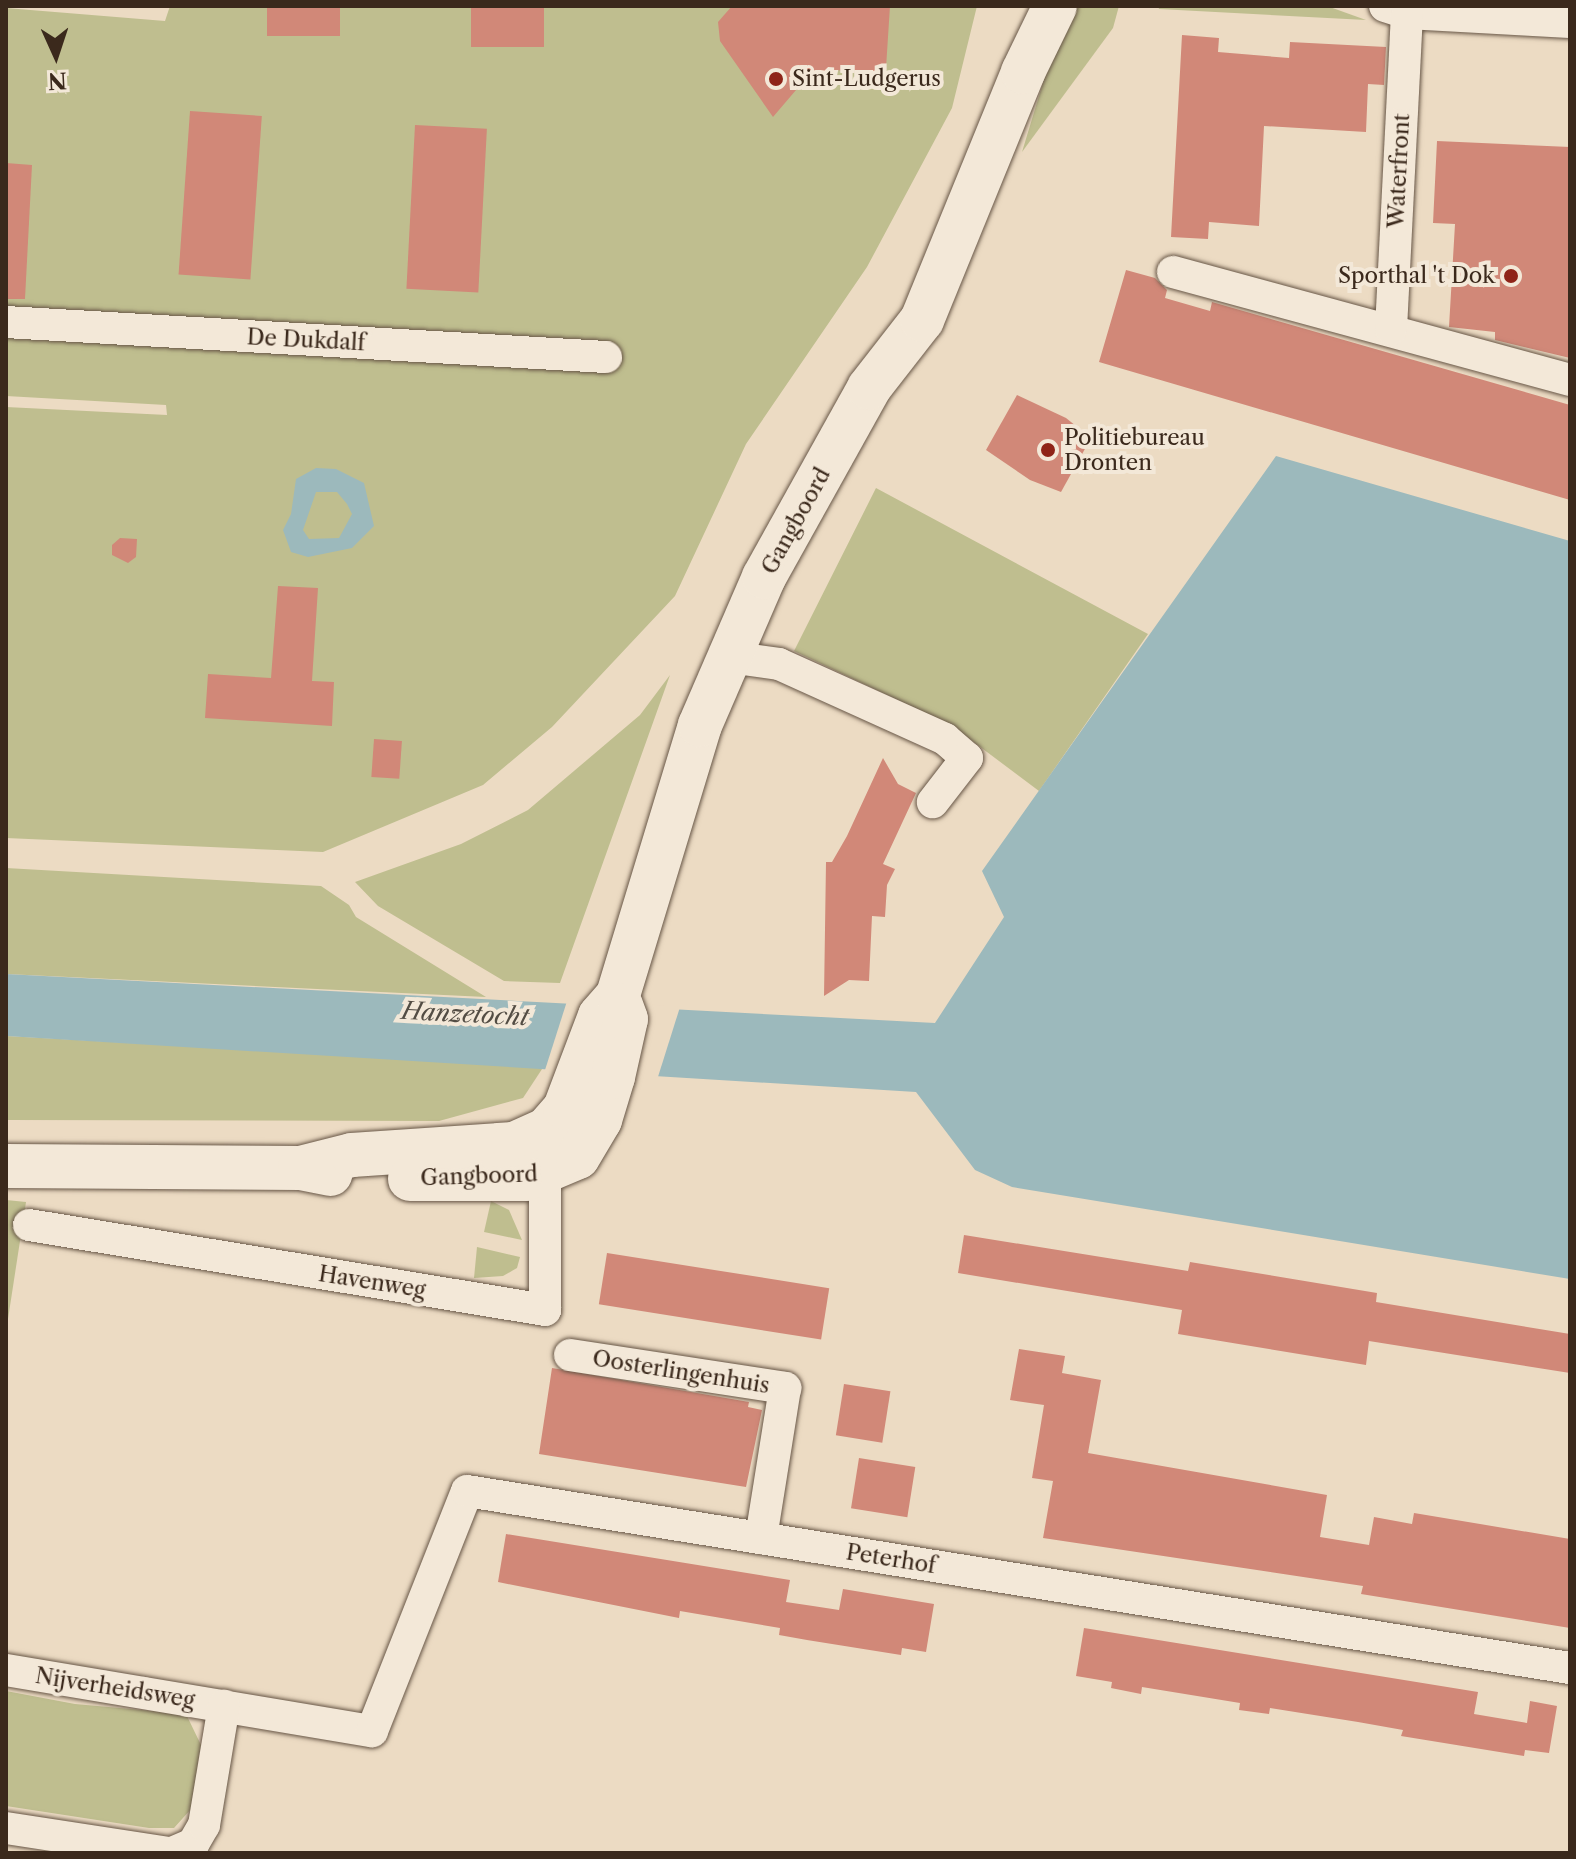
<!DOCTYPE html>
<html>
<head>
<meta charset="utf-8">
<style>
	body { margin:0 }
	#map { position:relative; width:1576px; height:1859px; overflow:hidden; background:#ecdbc3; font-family:"Libre Caslon Text",serif }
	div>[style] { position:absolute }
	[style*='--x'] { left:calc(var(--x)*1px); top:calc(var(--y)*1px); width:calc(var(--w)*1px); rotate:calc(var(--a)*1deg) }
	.green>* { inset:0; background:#bfbe8f }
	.water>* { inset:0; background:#9cb9bc }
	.pier>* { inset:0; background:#ecdbc3 }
	.building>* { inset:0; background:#d18878; transform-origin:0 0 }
	.roads { filter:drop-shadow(0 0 2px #675646) drop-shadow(0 0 2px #675646) }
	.minor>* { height:32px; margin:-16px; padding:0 16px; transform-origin:16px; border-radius:16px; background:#f3e8d8 }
	.secondary>* { height:44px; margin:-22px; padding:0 22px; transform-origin:22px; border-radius:22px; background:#f3e8d8 }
	.dots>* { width:22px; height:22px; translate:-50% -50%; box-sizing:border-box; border:4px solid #f3e8d8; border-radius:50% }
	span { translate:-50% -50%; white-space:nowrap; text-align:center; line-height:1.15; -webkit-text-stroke:8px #f3e8d8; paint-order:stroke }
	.poi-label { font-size:22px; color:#3b291c }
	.left { translate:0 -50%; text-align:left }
	.right { translate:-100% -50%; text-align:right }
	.street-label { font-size:22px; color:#3b291c }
	.water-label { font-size:24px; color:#534d44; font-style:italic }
	.frame { position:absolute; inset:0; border:8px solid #3b291c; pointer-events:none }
	.north { position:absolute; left:16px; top:16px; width:80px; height:80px; -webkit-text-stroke:6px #f3e8d8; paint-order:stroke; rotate:177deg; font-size:22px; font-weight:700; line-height:32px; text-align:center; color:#3b291c }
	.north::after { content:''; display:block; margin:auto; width:28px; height:36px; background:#3b291c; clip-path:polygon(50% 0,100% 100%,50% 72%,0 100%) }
</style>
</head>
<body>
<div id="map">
	<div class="green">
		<i style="clip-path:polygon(170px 6px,977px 6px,952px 108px,867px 267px,746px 444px,675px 596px,552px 727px,483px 785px,323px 852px,6px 838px,6px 407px,167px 415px,166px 405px,6px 396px,6px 8px,165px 21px)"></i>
		<i style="clip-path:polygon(1090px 6px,1119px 6px,1113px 28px,1022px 152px,1066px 7px)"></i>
		<i style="clip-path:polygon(1158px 6px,1327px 6px,1366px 20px,1159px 9px)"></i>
		<i style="clip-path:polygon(876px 488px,1148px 634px,1039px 791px,951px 725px,794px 651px)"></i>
		<i style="clip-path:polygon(670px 675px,560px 983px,504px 981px,378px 906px,355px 882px,461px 844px,528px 810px,640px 715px)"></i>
		<i style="clip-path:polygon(6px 868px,321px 886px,349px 905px,356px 917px,486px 997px,6px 974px)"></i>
		<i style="clip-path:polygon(6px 1036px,544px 1066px,523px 1098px,439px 1121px,6px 1120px)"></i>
		<i style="clip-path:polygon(6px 1200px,26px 1202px,6px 1332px)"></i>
		<i style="clip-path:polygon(491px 1201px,509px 1210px,522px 1240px,484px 1232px)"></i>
		<i style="clip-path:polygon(477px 1247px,520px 1257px,517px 1268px,503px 1276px,474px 1278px)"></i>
		<i style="clip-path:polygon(6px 1691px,75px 1704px,186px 1714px,201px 1745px,191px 1809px,174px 1828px,149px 1828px,6px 1806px)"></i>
	</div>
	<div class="water">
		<i style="clip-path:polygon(1276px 456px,1570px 541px,1570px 1279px,1012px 1187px,975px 1170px,916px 1092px,6px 1036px,6px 974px,935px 1023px,1004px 917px,982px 871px)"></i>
		<i style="clip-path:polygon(evenodd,316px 468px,336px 469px,364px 483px,374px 526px,352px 548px,308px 557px,291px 552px,283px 530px,291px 514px,296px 479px,316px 468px,316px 492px,337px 492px,347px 504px,352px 514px,339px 538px,309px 539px,303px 530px,316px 492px)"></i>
	</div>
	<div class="pier">
		<i style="clip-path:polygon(568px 998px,680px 1007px,657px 1080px,545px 1070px)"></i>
	</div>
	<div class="building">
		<i style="left:267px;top:6px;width:73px;height:30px"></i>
		<i style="left:471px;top:6px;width:73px;height:41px"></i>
		<i style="clip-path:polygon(732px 6px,890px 6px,886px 68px,881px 77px,837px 70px,808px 76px,773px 117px,720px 41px,718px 22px)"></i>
		<i style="clip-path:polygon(1182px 35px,1219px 38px,1218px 52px,1289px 58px,1290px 42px,1386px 47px,1384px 85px,1368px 84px,1366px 132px,1264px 126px,1259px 226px,1209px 222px,1208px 239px,1171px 237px)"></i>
		<i style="left:190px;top:111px;width:72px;height:164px;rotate:4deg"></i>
		<i style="left:415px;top:125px;width:72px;height:164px;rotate:3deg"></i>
		<i style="clip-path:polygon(1437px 141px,1570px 147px,1570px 358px,1495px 340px,1495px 332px,1449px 327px,1455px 224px,1433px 223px)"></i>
		<i style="clip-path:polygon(6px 163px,32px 165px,25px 299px,6px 299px)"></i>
		<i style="clip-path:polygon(1126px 270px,1155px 278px,1167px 290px,1165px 298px,1210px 311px,1212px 302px,1570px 405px,1570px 500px,1099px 362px)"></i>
		<i style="clip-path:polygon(1017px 395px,1066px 418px,1091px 438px,1061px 492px,1030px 480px,986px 450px)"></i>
		<i style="clip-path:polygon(120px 538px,137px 539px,136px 557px,128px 563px,112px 555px,112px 545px)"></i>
		<i style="clip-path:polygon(278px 586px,318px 588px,312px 681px,334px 682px,332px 726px,205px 718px,208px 674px,271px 678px)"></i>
		<i style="left:374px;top:739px;width:28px;height:38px;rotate:4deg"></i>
		<i style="clip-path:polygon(883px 758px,898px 784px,916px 793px,883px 864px,895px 869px,887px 885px,885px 917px,872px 916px,869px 981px,849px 980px,824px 996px,826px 862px,832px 862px,847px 836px)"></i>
		<i style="clip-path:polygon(964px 1235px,1188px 1271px,1190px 1262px,1377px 1293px,1376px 1302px,1570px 1334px,1570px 1373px,1369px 1341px,1366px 1365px,1178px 1334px,1182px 1310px,958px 1273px)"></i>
		<i style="left:607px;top:1253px;width:225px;height:52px;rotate:9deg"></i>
		<i style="clip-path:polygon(1019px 1349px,1065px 1356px,1062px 1373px,1101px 1380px,1088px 1453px,1327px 1495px,1320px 1537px,1369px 1545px,1374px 1517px,1412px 1524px,1414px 1513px,1570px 1539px,1570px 1628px,1361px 1594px,1363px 1586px,1043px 1538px,1053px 1481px,1032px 1478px,1044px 1405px,1010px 1400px)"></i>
		<i style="clip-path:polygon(552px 1368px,749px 1402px,748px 1407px,762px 1410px,746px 1487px,539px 1454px)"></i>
		<i style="left:844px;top:1384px;width:47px;height:52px;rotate:9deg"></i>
		<i style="left:859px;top:1458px;width:57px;height:51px;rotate:9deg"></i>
		<i style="clip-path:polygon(506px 1534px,790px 1580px,786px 1602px,813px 1606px,839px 1610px,843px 1589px,934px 1604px,926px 1652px,902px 1648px,901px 1655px,807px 1640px,779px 1635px,780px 1628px,680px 1611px,679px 1618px,498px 1582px)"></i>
		<i style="clip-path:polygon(1084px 1628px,1478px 1692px,1474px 1714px,1527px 1723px,1530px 1701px,1557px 1706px,1549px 1753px,1525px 1750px,1524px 1756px,1401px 1736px,1403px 1730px,1358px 1722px,1270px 1708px,1269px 1714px,1239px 1710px,1240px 1703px,1142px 1687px,1141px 1694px,1111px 1688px,1112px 1682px,1076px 1676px)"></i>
	</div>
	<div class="roads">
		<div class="minor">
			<i style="--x:1385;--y:6;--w:23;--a:18"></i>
			<i style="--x:1407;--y:13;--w:163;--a:3.2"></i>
			<i style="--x:1173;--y:272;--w:411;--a:15.2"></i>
			<i style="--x:6;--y:322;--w:601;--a:3.34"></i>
			<i style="--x:1391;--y:329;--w:316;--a:-87.1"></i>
			<i style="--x:729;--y:657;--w:50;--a:8"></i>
			<i style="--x:779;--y:664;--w:182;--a:24.3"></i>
			<i style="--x:945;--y:739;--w:29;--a:41"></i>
			<i style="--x:967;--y:758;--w:56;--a:127.7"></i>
			<i style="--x:29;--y:1225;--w:523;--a:9.35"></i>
			<i style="--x:545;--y:1310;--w:135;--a:-90"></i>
			<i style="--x:545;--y:1175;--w:23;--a:-105"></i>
			<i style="--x:570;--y:1355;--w:218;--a:8.7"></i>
			<i style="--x:785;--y:1388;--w:152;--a:99.1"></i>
			<i style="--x:6;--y:1670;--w:371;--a:9.5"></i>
			<i style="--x:372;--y:1731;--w:258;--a:-68.4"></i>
			<i style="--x:467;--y:1491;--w:1117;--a:9.12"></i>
			<i style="--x:6;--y:1828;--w:165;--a:8.7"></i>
			<i style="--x:172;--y:1853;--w:23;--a:-23"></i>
			<i style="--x:193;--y:1844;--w:22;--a:-60"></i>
			<i style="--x:204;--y:1825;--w:121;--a:-80.5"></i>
		</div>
		<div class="secondary">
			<i style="--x:6;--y:1166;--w:294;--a:0.4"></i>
			<i style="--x:300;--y:1168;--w:31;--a:11"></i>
			<i style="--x:300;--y:1168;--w:54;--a:-14"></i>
			<i style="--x:352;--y:1155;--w:162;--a:-3.9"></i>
			<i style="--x:514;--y:1144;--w:36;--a:-24"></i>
			<i style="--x:547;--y:1129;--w:28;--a:-49"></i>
			<i style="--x:565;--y:1108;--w:98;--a:-69.2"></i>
			<i style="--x:600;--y:1016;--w:28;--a:-49"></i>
			<i style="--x:618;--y:995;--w:282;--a:-73.1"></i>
			<i style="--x:700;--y:725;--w:161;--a:-66.6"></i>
			<i style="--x:764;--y:577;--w:216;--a:-60.9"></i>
			<i style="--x:869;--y:388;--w:86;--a:-52.1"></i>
			<i style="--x:922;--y:320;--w:268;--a:-67.8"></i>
			<i style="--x:1023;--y:72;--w:73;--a:-64.1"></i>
			<i style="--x:410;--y:1179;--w:116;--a:0"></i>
			<i style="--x:526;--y:1179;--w:56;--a:-22.9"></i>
			<i style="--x:578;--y:1157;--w:43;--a:-59.3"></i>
			<i style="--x:600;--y:1120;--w:45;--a:-73.2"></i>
			<i style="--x:613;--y:1077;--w:59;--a:-77.4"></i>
			<i style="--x:626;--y:1019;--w:15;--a:-110"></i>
		</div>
	</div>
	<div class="dots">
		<i style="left:776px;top:79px;background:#8f2418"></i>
		<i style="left:1511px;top:276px;background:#8f2418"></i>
		<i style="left:1048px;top:450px;background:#8f2418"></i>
	</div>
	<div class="poi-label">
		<span class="left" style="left:792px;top:79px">Sint-Ludgerus</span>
		<span class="right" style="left:1495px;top:276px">Sporthal 't Dok</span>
		<span class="left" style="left:1064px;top:450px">Politiebureau<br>Dronten</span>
	</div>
	<div class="street-label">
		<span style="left:1399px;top:171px;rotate:-87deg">Waterfront</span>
		<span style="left:306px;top:340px;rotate:3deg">De Dukdalf</span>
		<span style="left:796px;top:521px;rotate:-61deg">Gangboord</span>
		<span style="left:479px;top:1176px;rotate:-2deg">Gangboord</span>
		<span style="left:372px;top:1282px;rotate:9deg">Havenweg</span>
		<span style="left:681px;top:1372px;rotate:9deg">Oosterlingenhuis</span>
		<span style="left:891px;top:1559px;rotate:9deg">Peterhof</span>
		<span style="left:115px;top:1688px;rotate:9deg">Nijverheidsweg</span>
	</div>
	<div class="water-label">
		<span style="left:465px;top:1014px;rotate:3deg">Hanzetocht</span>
	</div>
	<div class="frame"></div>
	<div class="north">N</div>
</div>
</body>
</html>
